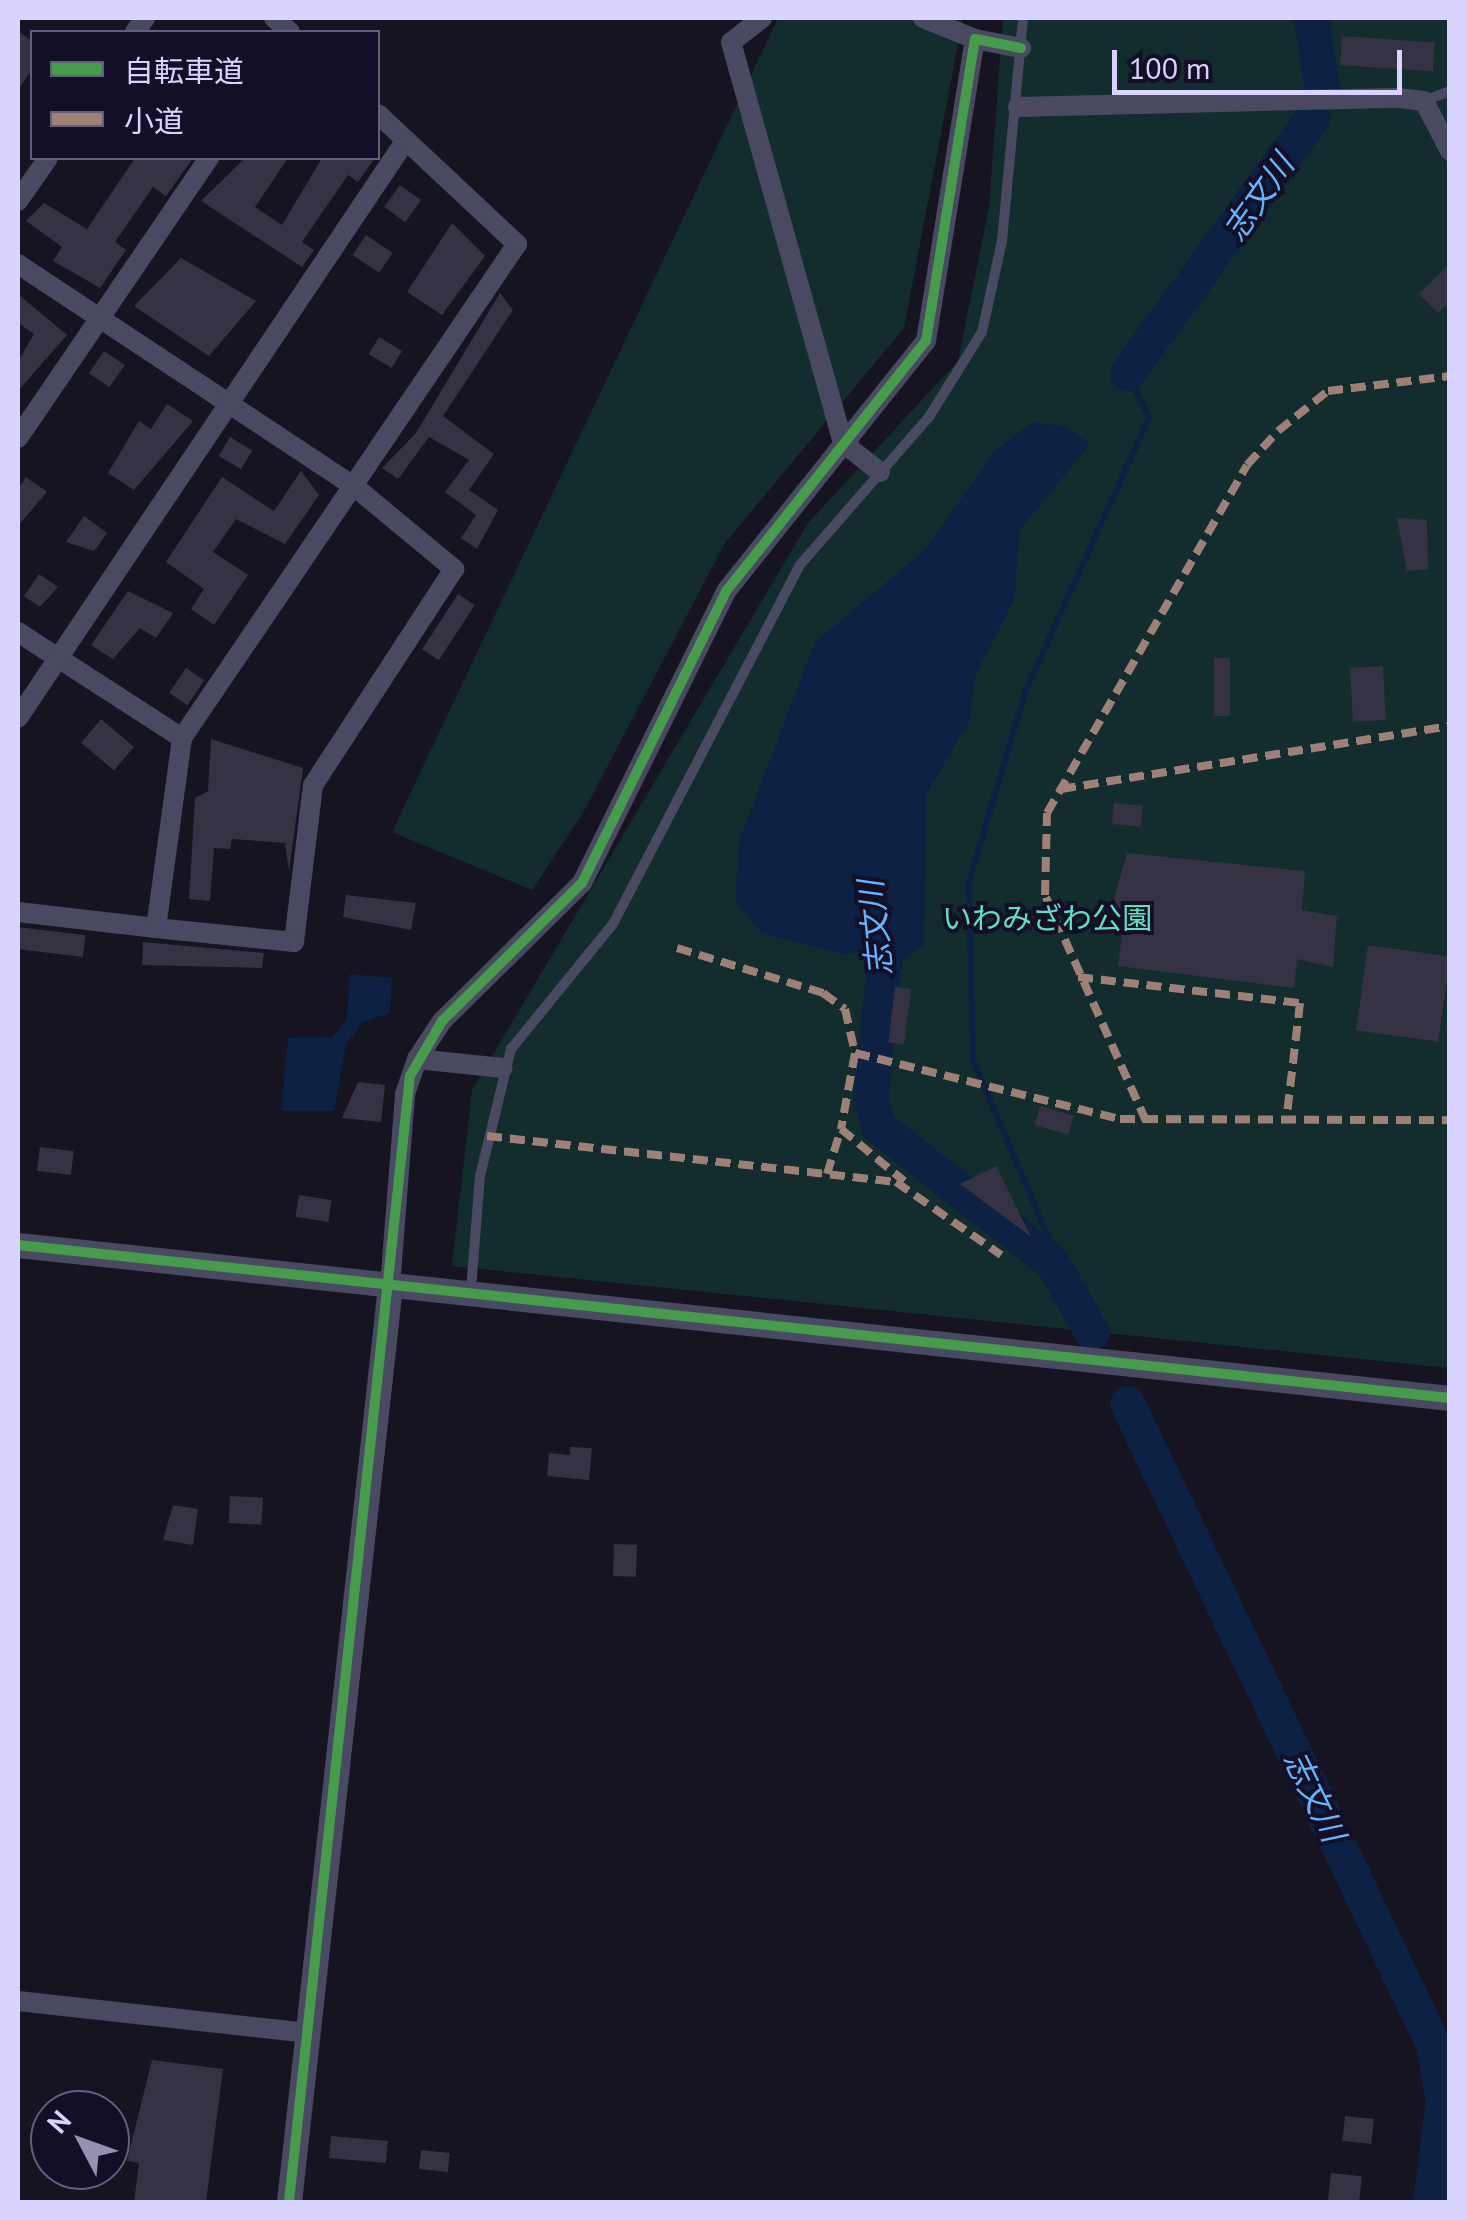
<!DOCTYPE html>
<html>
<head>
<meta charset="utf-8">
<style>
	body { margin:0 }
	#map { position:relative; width:1467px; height:2220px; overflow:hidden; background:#161421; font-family:"PT Sans","Noto Sans JP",sans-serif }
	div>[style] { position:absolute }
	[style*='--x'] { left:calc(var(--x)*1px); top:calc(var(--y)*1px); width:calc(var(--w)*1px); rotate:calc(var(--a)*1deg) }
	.green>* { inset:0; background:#132c2d }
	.water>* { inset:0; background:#0d2144 }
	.stream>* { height:6px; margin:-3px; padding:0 3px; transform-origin:3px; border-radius:3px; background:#0d2144 }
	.river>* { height:35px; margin:-17.5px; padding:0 17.5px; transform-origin:17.5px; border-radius:17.5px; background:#0d2144 }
	.building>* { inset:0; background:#343243; transform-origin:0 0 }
	.service>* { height:10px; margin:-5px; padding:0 5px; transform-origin:5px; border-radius:5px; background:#4a4962 }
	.minor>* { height:20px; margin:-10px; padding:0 10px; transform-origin:10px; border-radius:10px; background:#4a4962 }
	.tertiary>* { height:25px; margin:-12.5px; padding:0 12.5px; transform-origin:12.5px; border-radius:12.5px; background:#4a4962 }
	.quiet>* { height:8px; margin-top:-4px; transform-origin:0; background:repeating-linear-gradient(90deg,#9e8076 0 15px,transparent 0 23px) }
	.cycleway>* { height:10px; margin:-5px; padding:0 5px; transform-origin:5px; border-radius:5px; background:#469c4c }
	span { translate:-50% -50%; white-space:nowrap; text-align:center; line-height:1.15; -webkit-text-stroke:8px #130f26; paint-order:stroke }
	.park-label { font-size:30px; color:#5fe0c0 }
	.water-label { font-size:32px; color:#62b6ff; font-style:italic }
	.frame { position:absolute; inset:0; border:20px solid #d9d4ff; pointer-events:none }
	.legend { position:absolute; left:30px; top:30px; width:350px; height:130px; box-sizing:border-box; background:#130f26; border:2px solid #625e7d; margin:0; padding:12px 18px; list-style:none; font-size:30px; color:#d9d4ff }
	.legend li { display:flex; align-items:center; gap:20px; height:50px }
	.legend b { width:50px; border:2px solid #625e7d }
	.north { position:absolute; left:30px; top:2090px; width:100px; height:100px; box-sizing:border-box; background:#130f26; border:2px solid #625e7d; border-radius:50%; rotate:311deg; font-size:28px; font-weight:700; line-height:40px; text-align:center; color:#d9d4ff }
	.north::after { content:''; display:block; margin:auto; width:35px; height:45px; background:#9591b1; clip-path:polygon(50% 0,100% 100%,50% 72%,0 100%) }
	.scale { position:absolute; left:1112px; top:50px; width:290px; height:45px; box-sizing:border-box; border:5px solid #d9d4ff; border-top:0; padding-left:12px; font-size:30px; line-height:35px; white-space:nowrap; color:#d9d4ff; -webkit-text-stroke:8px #130f26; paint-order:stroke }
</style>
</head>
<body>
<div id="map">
	<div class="green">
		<i style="clip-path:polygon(778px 18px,963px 18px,904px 328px,725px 543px,584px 811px,532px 890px,392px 832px)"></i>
		<i style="clip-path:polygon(1003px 18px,1449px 18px,1449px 1368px,452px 1266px,472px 1090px,808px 523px,958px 361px,989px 207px)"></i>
	</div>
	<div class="water">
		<i style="clip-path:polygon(1033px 422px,1065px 427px,1090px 444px,1019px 531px,1015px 598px,976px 674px,969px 722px,927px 793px,924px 945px,894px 967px,867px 949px,847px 955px,762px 934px,735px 900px,739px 841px,815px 642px,924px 551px,996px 450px)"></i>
		<i style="clip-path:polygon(350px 974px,392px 978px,390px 1013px,363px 1022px,346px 1044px,334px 1111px,281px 1111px,288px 1038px,333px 1037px,347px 1018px)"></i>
	</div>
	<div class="stream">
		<i style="--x:1064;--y:1274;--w:233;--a:-113"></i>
		<i style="--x:973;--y:1060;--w:178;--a:-91.3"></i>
		<i style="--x:969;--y:882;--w:200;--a:-73.5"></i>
		<i style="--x:1026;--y:690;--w:299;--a:-65.7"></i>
		<i style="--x:1149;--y:417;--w:49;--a:-116.6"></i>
	</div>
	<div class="river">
		<i style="--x:1311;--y:18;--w:73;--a:81.3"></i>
		<i style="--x:1127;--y:373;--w:317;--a:-54.1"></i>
		<i style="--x:872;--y:916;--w:49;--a:75.7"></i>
		<i style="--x:884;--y:963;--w:139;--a:95.8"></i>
		<i style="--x:870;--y:1101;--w:28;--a:71"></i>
		<i style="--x:879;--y:1127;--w:219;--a:38"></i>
		<i style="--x:1052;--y:1262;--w:81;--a:60.6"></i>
		<i style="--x:1127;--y:1403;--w:708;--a:64.48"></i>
		<i style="--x:1432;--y:2042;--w:58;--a:79.1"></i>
		<i style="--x:1443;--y:2099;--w:104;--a:97.2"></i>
	</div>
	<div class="building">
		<i style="clip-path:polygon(18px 31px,32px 41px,32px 69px,18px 90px)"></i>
		<i style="left:1342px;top:36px;width:93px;height:29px;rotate:4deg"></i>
		<i style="clip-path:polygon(135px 158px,193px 158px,166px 196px,153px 187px,115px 242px,126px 250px,100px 288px,53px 261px,62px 247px,26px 221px,44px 203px,87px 229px)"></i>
		<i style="clip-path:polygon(245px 158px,288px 158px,255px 207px,282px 225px,322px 158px,375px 158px,358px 182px,348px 175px,302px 242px,314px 250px,302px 267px,201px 201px)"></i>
		<i style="left:400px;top:185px;width:26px;height:27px;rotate:36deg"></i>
		<i style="clip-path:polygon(452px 223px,485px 256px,442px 315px,407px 292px)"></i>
		<i style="left:366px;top:235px;width:32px;height:24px;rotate:34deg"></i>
		<i style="clip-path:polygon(181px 258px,256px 301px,209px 356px,134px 306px)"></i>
		<i style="clip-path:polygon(1450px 263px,1450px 301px,1438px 313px,1419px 294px)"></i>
		<i style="clip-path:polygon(500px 293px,513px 310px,443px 416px,494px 454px,469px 490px,498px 510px,477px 549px,461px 538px,476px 515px,445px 492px,469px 460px,429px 437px,398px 479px,382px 468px,416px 433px)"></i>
		<i style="clip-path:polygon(18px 294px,67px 335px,18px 391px,18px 361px,34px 334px,18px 323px)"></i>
		<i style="left:379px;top:337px;width:27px;height:20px;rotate:31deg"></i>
		<i style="left:104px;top:351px;width:25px;height:27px;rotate:34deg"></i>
		<i style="clip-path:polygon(167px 404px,193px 421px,134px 490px,108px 473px,139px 421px,151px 429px)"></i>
		<i style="left:230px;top:437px;width:26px;height:22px;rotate:31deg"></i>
		<i style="clip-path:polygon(301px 471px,319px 495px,285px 544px,236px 519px,213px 552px,248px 575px,214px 625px,191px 609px,204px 589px,166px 562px,222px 477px,274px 511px)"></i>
		<i style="clip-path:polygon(26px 477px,47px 492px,18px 526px,18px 489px)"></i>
		<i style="clip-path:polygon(84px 516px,107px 533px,94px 551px,66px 542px)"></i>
		<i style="clip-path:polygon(1397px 518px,1427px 520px,1428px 569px,1407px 571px)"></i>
		<i style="clip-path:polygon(39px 574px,58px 587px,40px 607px,24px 596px)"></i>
		<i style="clip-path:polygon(128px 591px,173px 613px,156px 638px,140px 628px,113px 659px,91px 645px)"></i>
		<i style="left:458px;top:594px;width:20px;height:66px;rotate:33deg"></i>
		<i style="left:1214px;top:658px;width:16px;height:58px"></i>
		<i style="left:1383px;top:666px;width:54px;height:33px;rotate:87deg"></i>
		<i style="left:186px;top:668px;width:22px;height:30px;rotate:34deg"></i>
		<i style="left:101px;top:719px;width:43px;height:31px;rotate:40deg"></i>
		<i style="clip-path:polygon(211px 739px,303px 768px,289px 871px,285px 843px,232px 839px,230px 849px,214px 848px,210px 901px,189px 899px,195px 798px,208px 791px)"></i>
		<i style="left:1114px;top:803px;width:29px;height:21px;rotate:6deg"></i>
		<i style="clip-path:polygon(1127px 853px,1305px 871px,1302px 910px,1337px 916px,1333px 967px,1297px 959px,1294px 988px,1118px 966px,1122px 934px,1105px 930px)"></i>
		<i style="clip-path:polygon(346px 895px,416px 903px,411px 930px,343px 917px)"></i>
		<i style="left:18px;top:927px;width:68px;height:22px;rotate:7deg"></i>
		<i style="clip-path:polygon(143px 942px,264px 953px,262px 968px,142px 965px)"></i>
		<i style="left:1368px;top:945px;width:83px;height:86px;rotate:8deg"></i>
		<i style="left:895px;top:987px;width:16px;height:56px;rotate:7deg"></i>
		<i style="clip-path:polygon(358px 1082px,385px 1085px,381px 1122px,342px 1118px)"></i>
		<i style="left:1040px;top:1106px;width:35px;height:20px;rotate:16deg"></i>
		<i style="left:40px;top:1147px;width:34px;height:24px;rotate:7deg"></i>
		<i style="clip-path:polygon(996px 1166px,1031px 1237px,960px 1184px)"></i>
		<i style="left:299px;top:1195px;width:33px;height:22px;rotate:9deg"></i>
		<i style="clip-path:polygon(570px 1447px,592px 1448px,589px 1480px,547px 1476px,549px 1453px,570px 1455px)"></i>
		<i style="left:230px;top:1496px;width:33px;height:27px;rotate:3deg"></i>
		<i style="clip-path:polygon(173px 1505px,198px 1509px,193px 1545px,163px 1540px)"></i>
		<i style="left:614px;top:1544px;width:23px;height:32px;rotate:2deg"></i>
		<i style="clip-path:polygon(152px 2060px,223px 2069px,206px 2202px,134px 2202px,139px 2163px,127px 2161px)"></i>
		<i style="left:1345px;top:2116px;width:29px;height:25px;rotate:6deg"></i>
		<i style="left:331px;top:2136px;width:57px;height:22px;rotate:5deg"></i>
		<i style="left:421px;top:2150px;width:29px;height:19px;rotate:6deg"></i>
		<i style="left:1331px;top:2173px;width:31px;height:29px;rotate:6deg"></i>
	</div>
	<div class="service">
		<i style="--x:1424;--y:101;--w:28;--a:-21"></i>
		<i style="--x:471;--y:1290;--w:114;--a:-85.5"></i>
		<i style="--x:480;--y:1176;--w:131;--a:-76.3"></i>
		<i style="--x:511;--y:1049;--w:161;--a:-50.8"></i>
		<i style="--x:613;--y:924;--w:403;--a:-62.5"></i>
		<i style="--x:799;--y:566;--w:198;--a:-48.9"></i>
		<i style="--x:929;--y:417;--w:100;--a:-58.1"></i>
		<i style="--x:982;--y:332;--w:93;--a:-77.6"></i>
		<i style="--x:1002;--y:241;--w:224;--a:-84.6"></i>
	</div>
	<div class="minor">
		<i style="--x:274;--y:18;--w:21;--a:41"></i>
		<i style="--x:762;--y:18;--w:39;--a:142"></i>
		<i style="--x:731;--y:42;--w:416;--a:74.4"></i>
		<i style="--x:843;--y:443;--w:47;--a:38.1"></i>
		<i style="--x:923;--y:18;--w:56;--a:22"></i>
		<i style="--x:135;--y:32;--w:17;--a:-54"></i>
		<i style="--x:1018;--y:107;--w:381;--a:-1.4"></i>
		<i style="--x:1399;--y:98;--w:25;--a:7"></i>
		<i style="--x:1424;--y:101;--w:56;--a:62.5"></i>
		<i style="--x:18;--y:201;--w:52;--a:-55.1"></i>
		<i style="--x:18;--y:264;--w:404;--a:33.5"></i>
		<i style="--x:355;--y:487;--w:129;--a:39.6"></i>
		<i style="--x:454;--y:569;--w:258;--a:123.1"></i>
		<i style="--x:313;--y:785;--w:158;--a:96.9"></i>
		<i style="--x:294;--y:942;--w:139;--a:-174.2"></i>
		<i style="--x:18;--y:438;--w:339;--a:-55.7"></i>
		<i style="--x:18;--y:632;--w:195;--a:32.9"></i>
		<i style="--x:18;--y:718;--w:696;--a:-56.13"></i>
		<i style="--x:18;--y:912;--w:139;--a:6.6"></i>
		<i style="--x:156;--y:928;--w:192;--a:-82.2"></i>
		<i style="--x:182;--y:738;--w:597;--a:-55.86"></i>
		<i style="--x:517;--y:244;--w:190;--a:-136.9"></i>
		<i style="--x:417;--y:1059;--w:86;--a:6"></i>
		<i style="--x:390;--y:1286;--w:193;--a:-85.5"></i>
		<i style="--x:405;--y:1094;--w:37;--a:-71"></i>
		<i style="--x:417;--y:1059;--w:45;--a:-56.7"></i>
		<i style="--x:442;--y:1021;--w:197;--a:-44.6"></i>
		<i style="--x:582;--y:883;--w:327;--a:-63.7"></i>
		<i style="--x:727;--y:590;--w:319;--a:-51.4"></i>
		<i style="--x:926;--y:341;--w:306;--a:-80.8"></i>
		<i style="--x:975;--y:39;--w:47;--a:11.1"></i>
		<i style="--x:18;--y:2001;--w:292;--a:6.3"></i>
	</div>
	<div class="tertiary">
		<i style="--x:18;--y:1245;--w:1440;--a:6.1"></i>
		<i style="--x:289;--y:2202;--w:922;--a:-83.71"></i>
	</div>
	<div class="quiet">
		<i style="--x:1061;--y:789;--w:394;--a:-9.2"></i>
		<i style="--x:677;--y:948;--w:153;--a:17.1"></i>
		<i style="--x:823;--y:993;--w:27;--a:36"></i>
		<i style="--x:845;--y:1009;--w:45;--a:77.2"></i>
		<i style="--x:855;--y:1053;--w:77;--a:100.4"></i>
		<i style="--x:841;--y:1129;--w:82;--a:39.5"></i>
		<i style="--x:1078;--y:977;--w:224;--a:6.7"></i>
		<i style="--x:1300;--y:1003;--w:120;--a:96.7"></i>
		<i style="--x:855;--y:1053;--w:273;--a:14"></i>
		<i style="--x:1120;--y:1119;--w:330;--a:0.2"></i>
		<i style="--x:1146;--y:1121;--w:248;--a:-114.1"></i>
		<i style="--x:1045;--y:895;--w:82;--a:-88.6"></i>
		<i style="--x:1047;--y:813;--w:401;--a:-60.1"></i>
		<i style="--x:1247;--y:465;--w:46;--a:-47.6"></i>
		<i style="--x:1278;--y:431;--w:64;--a:-38.7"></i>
		<i style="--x:1328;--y:391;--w:123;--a:-7"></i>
		<i style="--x:487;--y:1136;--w:412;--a:6.4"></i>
		<i style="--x:896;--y:1182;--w:128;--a:34.8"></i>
		<i style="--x:827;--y:1174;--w:47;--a:-72.7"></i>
	</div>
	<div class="cycleway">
		<i style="--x:18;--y:1245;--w:1440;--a:6.1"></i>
		<i style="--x:289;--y:2202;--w:1132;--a:-83.87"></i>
		<i style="--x:410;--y:1076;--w:64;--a:-59.8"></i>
		<i style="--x:442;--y:1021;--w:197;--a:-44.6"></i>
		<i style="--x:582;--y:883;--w:327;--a:-63.7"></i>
		<i style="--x:727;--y:590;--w:319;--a:-51.4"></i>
		<i style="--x:926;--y:341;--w:306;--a:-80.8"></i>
		<i style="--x:975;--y:39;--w:47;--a:11.1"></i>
	</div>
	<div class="park-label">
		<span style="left:1047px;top:918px">いわみざわ公園</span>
	</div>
	<div class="water-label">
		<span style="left:1258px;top:197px;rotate:-55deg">志文川</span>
		<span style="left:875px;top:928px;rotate:-96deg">志文川</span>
		<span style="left:1315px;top:1796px;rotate:64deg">志文川</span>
	</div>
	<div class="frame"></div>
	<ul class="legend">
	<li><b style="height:12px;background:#469c4c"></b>自転車道</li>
	<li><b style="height:12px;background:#9e8076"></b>小道</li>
	</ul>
	<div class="north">N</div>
	<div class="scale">100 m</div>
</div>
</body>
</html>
